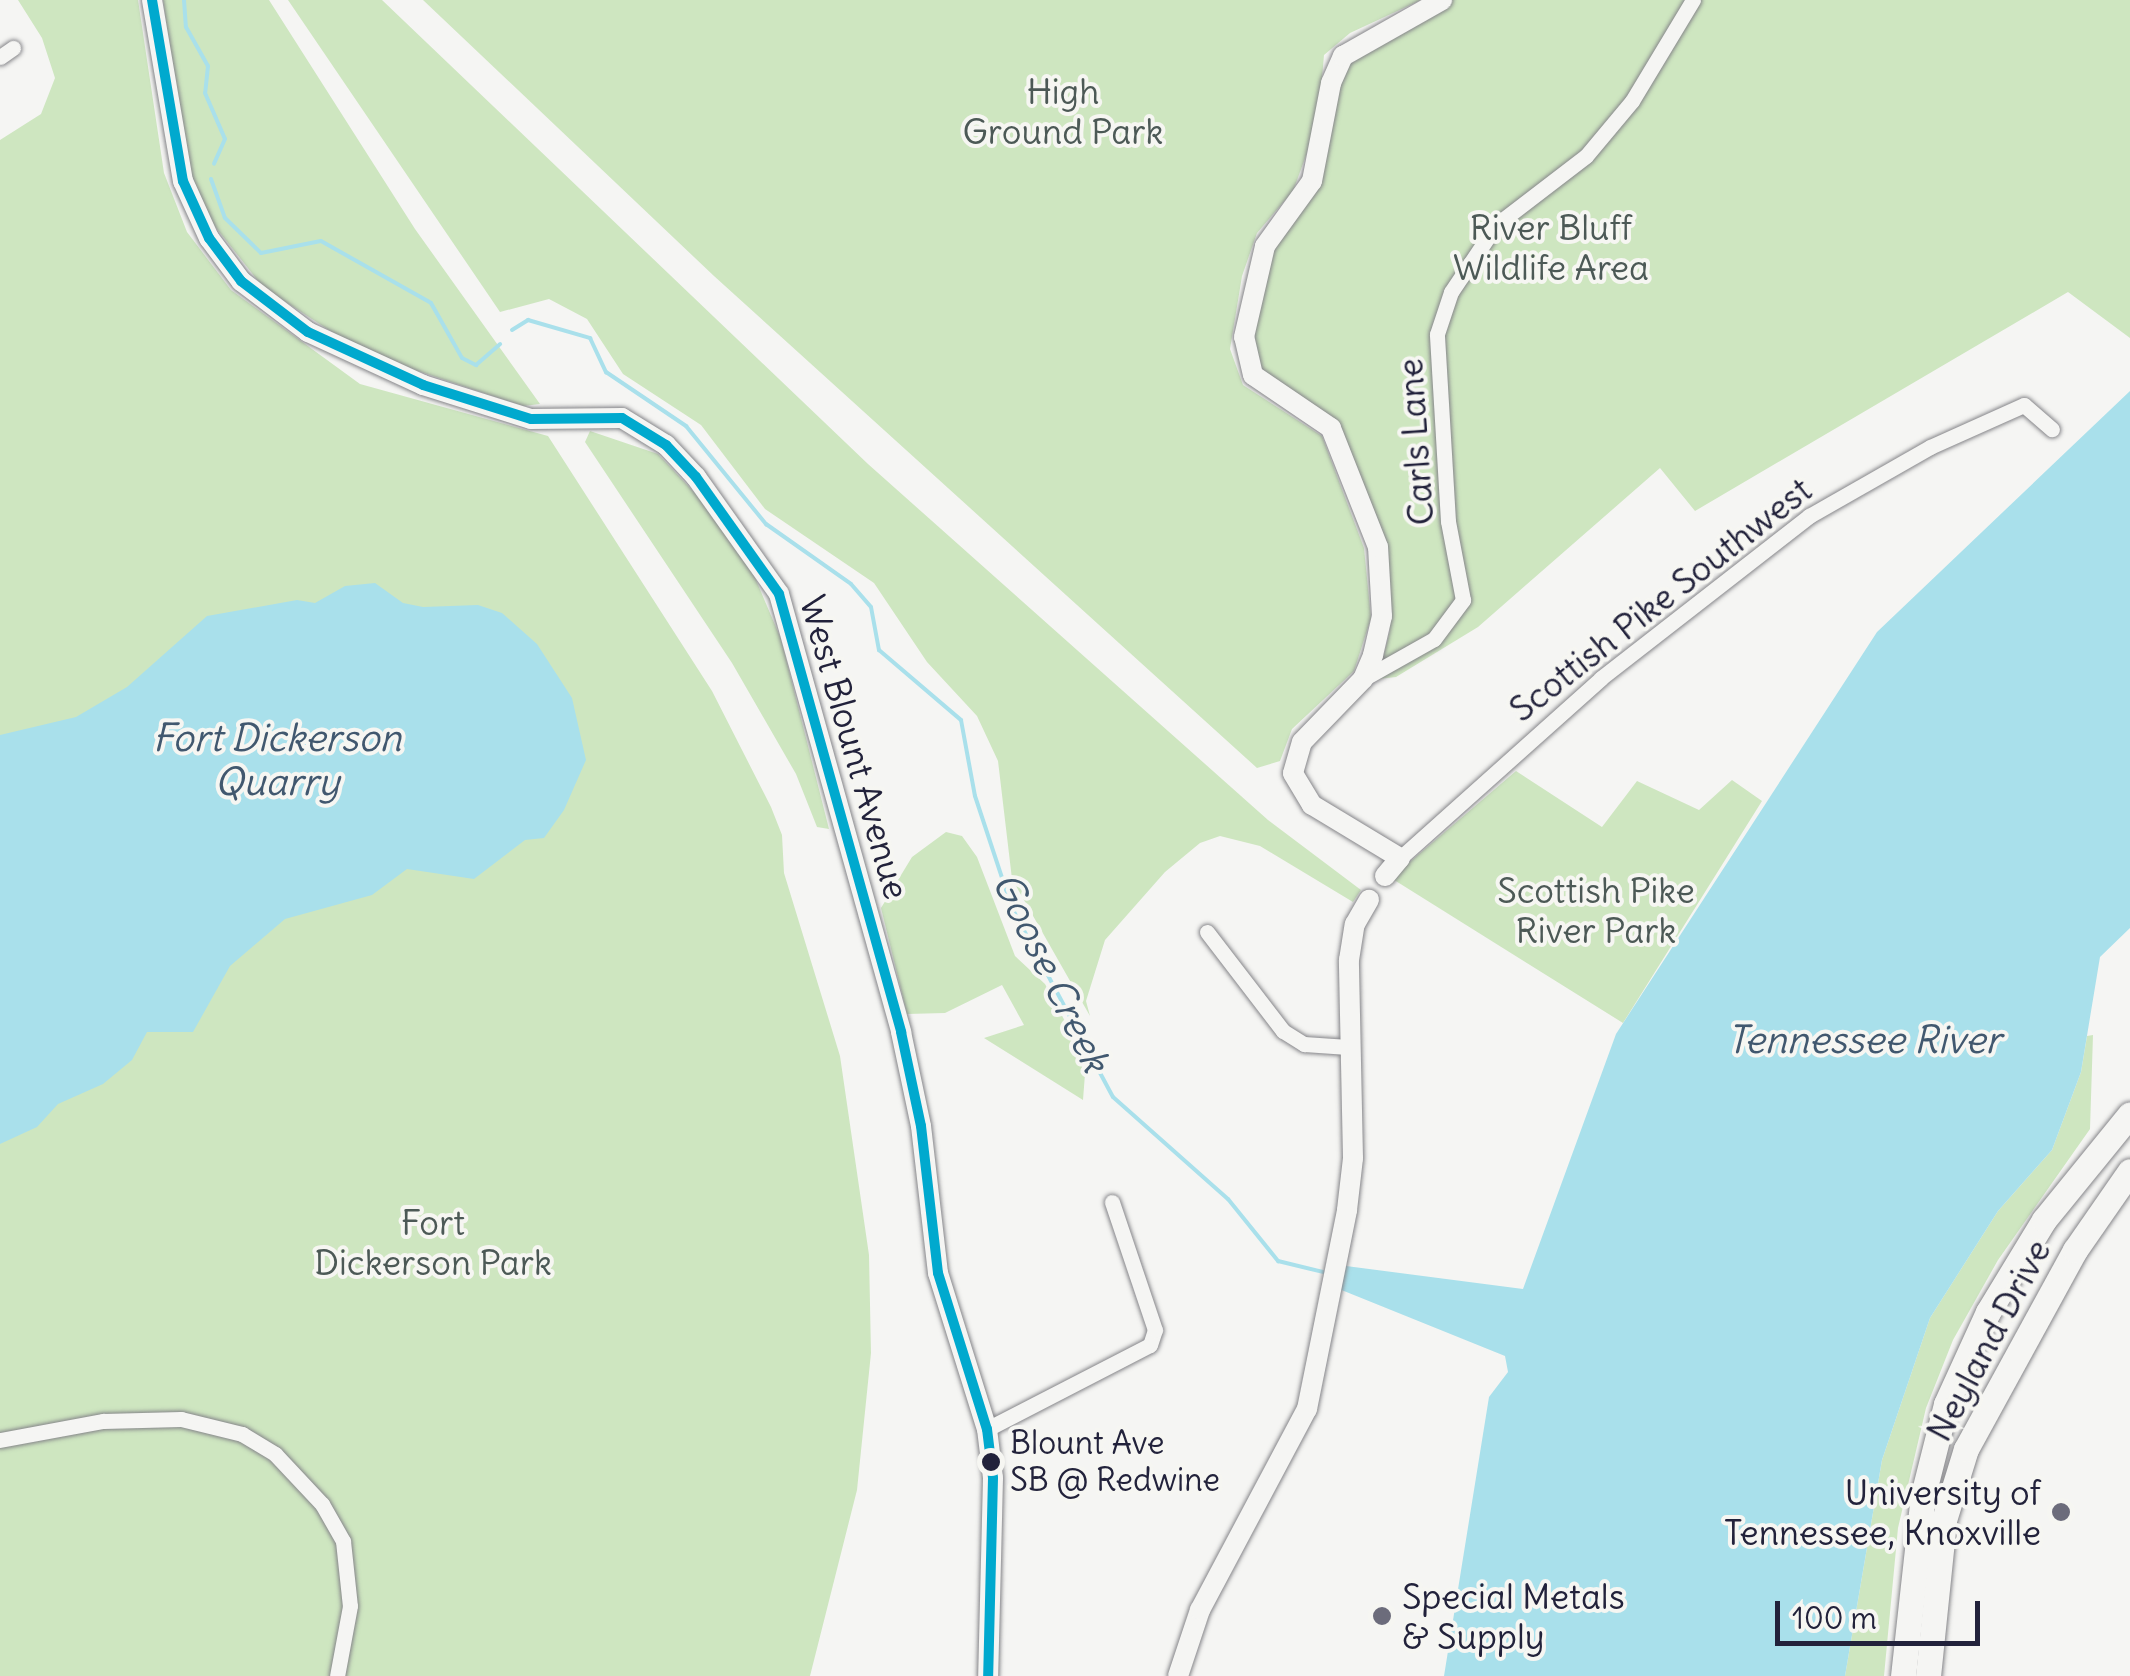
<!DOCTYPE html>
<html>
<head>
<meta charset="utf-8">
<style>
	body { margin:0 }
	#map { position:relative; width:2130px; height:1676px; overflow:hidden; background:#f5f5f3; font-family:Delius,sans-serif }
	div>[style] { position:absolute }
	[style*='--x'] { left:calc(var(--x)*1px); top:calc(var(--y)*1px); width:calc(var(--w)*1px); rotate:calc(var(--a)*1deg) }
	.green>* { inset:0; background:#cee6c0 }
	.water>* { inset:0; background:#a9e0eb }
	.stream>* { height:4px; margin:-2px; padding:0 2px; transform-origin:2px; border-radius:2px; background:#a9e0eb }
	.roads { filter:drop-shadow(0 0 2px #858589) drop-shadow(0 0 2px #858589) }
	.minor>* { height:15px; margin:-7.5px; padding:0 7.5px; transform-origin:7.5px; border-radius:7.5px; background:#f5f5f3 }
	.tertiary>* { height:20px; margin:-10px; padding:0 10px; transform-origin:10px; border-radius:10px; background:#f5f5f3 }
	.primary>* { height:25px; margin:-12.5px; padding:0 12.5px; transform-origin:12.5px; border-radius:12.5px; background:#f5f5f3 }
	.bus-1>* { height:10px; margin:-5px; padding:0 5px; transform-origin:5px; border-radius:5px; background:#00a9ce }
	.dots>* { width:28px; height:28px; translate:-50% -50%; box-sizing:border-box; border:5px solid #f6f6f2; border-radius:50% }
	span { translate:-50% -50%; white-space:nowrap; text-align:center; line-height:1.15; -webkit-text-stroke:8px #f6f6f2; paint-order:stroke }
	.bus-label { font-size:32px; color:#22223b }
	.left { translate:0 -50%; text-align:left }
	.park-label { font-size:35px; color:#4c5956 }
	.street-label { font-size:35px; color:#22223b }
	.poi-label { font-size:35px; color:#22223b }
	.right { translate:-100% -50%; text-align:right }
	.water-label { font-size:38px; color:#41586f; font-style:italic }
	.scale { position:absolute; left:1775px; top:1601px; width:205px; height:45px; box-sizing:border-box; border:5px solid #22223b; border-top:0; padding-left:12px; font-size:30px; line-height:35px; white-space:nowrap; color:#22223b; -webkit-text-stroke:8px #f6f6f2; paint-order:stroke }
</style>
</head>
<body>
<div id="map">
	<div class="green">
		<i style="clip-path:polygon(18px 0,138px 0,164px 173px,187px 232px,231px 290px,360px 384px,548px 436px,712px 691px,771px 807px,782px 835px,784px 873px,840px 1056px,869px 1255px,871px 1353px,857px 1490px,810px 1676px,0 1676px,0 140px,41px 114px,55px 78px,42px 38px)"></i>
		<i style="clip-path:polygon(163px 0,269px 0,415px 229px,540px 404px,523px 406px,415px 370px,338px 336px,263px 287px,213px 224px,186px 163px)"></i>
		<i style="clip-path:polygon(288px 0,382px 0,868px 464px,1268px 820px,1361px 890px,1353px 902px,1260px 846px,1220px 836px,1200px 843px,1165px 872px,1105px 940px,1086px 1001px,1090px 1016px,1012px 879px,998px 761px,977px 716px,927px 662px,874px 583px,765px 509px,701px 425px,623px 374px,587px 319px,549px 299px,500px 312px)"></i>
		<i style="clip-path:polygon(423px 0,1421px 0,1350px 33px,1324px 55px,1318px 123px,1293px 191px,1257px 233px,1242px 276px,1230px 349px,1243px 385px,1322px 436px,1364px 548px,1371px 618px,1354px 671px,1292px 729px,1280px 761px,1257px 768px,714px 276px)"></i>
		<i style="clip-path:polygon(1442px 0,2130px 0,2130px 338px,2068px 292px,1695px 511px,1660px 468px,1478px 627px,1396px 677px,1378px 679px,1390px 630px,1382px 616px,1378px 567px,1331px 429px,1285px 396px,1246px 351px,1265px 246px,1294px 210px,1343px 56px)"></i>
		<i style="clip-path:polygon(590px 431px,658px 454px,707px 506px,753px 573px,781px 639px,829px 829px,817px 827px,796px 774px,732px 663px,585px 442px)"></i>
		<i style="clip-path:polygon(1516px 771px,1602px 827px,1637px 781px,1699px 810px,1732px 780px,1762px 801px,1623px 1023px,1391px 878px)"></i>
		<i style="clip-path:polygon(946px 832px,962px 836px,977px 857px,1015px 956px,1045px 984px,1067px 1025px,1085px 1074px,1083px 1100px,984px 1038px,1024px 1025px,1002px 985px,945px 1013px,907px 1014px,881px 908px,912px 857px)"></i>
		<i style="clip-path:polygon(2093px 1035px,2090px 1129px,1998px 1260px,1953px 1340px,1926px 1408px,1898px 1528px,1884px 1676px,1845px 1676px,1882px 1460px,1930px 1318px,1998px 1211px,2052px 1150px,2081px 1072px,2087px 1036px)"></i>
	</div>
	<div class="water">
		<i style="clip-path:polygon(2130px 391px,2130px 928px,2100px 957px,2081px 1072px,2052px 1150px,1998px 1211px,1930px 1318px,1882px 1460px,1845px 1676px,1444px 1676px,1489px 1397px,1508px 1372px,1505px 1356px,1339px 1289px,1346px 1266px,1523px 1289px,1616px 1034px,1877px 632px)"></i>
		<i style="clip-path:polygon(375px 583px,403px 603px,423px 607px,478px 605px,502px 613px,537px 644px,572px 698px,586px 760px,564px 810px,544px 838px,525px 840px,474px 879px,407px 869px,372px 895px,285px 919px,230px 966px,193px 1032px,147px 1032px,132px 1060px,103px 1084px,58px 1104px,37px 1127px,0 1144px,0 735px,76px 717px,127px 687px,207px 616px,297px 600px,315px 603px,345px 586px)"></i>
	</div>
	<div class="stream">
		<i style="--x:184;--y:0;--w:27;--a:86"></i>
		<i style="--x:186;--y:27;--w:45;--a:60.6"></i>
		<i style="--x:208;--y:66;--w:27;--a:96"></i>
		<i style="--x:205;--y:93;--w:50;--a:66.5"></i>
		<i style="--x:225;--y:139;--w:27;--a:114"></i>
		<i style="--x:211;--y:179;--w:41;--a:70.3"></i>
		<i style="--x:225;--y:218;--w:50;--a:44.2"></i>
		<i style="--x:261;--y:253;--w:61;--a:-11.3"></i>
		<i style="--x:321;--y:241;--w:126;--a:29.4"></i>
		<i style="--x:431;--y:303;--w:63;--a:60.6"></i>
		<i style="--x:462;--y:358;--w:16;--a:27"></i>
		<i style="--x:476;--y:365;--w:32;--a:-41"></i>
		<i style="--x:512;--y:330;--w:19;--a:-32"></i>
		<i style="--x:528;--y:320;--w:65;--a:16.2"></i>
		<i style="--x:590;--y:338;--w:38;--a:65"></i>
		<i style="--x:606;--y:372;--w:97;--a:34"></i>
		<i style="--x:686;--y:426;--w:127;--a:50.8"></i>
		<i style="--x:766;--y:524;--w:104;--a:35.2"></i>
		<i style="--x:851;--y:584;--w:30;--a:49"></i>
		<i style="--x:871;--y:607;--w:44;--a:79.5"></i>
		<i style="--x:879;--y:650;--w:108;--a:40.5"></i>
		<i style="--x:961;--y:720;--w:77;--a:79.6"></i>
		<i style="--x:975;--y:796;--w:118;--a:71.7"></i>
		<i style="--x:1012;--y:908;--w:214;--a:61.9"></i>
		<i style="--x:1113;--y:1097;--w:154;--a:41.6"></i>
		<i style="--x:1228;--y:1199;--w:80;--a:51.1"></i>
		<i style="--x:1278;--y:1261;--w:46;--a:13.7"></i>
	</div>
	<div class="roads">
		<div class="minor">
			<i style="--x:0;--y:57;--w:16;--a:-35"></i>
			<i style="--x:1363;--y:679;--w:81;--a:-29.4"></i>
			<i style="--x:1434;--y:639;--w:49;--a:-53.4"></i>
			<i style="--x:1463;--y:600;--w:80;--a:-100.8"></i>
			<i style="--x:1448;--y:521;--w:187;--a:-93.4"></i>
			<i style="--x:1437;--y:334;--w:44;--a:-71.6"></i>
			<i style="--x:1451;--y:292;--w:81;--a:-56.1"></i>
			<i style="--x:1496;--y:225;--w:113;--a:-37.5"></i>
			<i style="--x:1586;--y:156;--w:72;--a:-50.1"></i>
			<i style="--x:1632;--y:101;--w:118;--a:-58.9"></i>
			<i style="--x:1400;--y:858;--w:270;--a:-41.8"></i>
			<i style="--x:1601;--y:678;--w:264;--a:-37.9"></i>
			<i style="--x:1809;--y:516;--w:139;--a:-29.7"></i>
			<i style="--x:1930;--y:447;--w:103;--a:-24.1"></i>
			<i style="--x:2024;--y:405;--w:37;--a:41"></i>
			<i style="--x:1207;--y:932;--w:125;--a:52.5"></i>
			<i style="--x:1283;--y:1031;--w:25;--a:32"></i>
			<i style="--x:1304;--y:1044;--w:44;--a:3.9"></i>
			<i style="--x:987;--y:1429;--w:183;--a:-27.3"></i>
			<i style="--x:1150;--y:1345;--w:16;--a:-72"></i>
			<i style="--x:1155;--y:1330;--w:135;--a:-108.6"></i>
			<i style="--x:0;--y:1440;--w:105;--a:-10.5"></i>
			<i style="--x:103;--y:1421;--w:78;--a:-1.5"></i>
			<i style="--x:181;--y:1419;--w:63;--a:13.8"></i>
			<i style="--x:242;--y:1434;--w:39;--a:31"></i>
			<i style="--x:275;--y:1454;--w:69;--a:46.8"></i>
			<i style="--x:322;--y:1504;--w:43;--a:60.4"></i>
			<i style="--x:343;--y:1541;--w:65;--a:83.9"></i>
			<i style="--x:350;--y:1606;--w:71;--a:100.5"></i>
		</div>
		<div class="tertiary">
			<i style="--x:152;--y:0;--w:184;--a:80.3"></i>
			<i style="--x:183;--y:181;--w:63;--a:65.5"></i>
			<i style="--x:209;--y:238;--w:54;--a:53.3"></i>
			<i style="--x:241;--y:281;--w:84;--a:37.3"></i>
			<i style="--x:308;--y:332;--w:127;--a:24.7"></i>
			<i style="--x:423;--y:385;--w:113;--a:17.5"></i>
			<i style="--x:531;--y:419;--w:91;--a:-0.6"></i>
			<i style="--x:622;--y:418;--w:52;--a:31.5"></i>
			<i style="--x:666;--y:445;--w:44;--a:46.8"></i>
			<i style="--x:696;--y:477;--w:143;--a:54.6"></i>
			<i style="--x:779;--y:594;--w:455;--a:74.4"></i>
			<i style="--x:901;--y:1032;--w:96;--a:78"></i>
			<i style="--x:921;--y:1126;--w:148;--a:83.4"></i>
			<i style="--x:938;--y:1273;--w:164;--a:72.6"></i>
			<i style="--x:987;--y:1429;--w:49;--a:83"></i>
			<i style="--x:993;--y:1478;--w:198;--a:91.4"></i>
			<i style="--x:1385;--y:876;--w:23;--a:-50"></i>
			<i style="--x:1400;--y:858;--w:103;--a:-148.9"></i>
			<i style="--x:1312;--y:805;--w:37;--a:-121"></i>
			<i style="--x:1293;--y:773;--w:32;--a:-74"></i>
			<i style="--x:1302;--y:742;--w:88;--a:-45.9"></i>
			<i style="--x:1363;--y:679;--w:26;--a:-67"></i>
			<i style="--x:1373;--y:655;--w:40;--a:-77"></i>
			<i style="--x:1382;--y:616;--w:69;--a:-93.3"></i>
			<i style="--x:1378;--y:547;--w:128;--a:-111.6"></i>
			<i style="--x:1331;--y:428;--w:94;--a:-145.8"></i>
			<i style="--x:1253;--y:375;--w:39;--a:-103"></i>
			<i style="--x:1244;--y:337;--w:93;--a:-77"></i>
			<i style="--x:1265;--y:246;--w:80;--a:-54.1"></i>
			<i style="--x:1312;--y:181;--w:100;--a:-79"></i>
			<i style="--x:1331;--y:83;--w:30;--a:-66"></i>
			<i style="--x:1343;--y:56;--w:114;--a:-29.5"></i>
			<i style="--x:1178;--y:1676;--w:70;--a:-71.6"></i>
			<i style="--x:1200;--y:1610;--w:228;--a:-62"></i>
			<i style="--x:1307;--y:1409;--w:203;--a:-78.6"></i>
			<i style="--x:1347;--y:1210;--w:52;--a:-83.4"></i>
			<i style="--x:1353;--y:1158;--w:198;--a:-91.2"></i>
			<i style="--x:1349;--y:960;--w:36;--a:-81"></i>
			<i style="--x:1355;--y:924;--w:28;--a:-60"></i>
		</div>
		<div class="primary">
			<i style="--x:1903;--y:1676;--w:182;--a:-83.7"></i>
			<i style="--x:1923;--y:1495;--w:94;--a:-75.8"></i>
			<i style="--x:1946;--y:1404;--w:101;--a:-65.5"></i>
			<i style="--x:1988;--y:1312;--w:108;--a:-58.7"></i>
			<i style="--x:2044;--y:1220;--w:136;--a:-50.9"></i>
			<i style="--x:1928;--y:1676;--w:157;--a:-84.1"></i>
			<i style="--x:1944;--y:1520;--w:74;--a:-72.8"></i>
			<i style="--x:1966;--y:1449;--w:227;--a:-61.3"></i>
			<i style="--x:2075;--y:1250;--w:96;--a:-55.2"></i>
		</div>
	</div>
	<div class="bus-1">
		<i style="--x:152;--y:0;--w:184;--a:80.3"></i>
		<i style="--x:183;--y:181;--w:63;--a:65.5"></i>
		<i style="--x:209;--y:238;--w:54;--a:53.3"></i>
		<i style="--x:241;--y:281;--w:84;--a:37.3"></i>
		<i style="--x:308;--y:332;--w:127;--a:24.7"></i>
		<i style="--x:423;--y:385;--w:113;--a:17.5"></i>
		<i style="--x:531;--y:419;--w:91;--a:-0.6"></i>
		<i style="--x:622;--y:418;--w:52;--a:31.5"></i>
		<i style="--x:666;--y:445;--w:44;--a:46.8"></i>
		<i style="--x:696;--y:477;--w:143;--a:54.6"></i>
		<i style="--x:779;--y:594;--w:455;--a:74.4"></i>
		<i style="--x:901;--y:1032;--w:96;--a:78"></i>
		<i style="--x:921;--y:1126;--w:148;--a:83.4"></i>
		<i style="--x:938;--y:1273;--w:164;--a:72.6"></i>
		<i style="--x:987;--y:1429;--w:49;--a:83"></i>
		<i style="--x:993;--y:1478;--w:198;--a:91.4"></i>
	</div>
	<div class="dots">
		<i style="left:991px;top:1462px;background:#22223b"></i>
		<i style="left:2061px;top:1512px;background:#6c6c7b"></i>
		<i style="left:1382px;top:1616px;background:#6c6c7b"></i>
	</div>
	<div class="bus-label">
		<span class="left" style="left:1010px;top:1462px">Blount Ave<br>SB @ Redwine</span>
	</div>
	<div class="park-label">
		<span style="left:1063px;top:111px">High<br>Ground Park</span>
		<span style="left:1551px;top:247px">River Bluff<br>Wildlife Area</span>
		<span style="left:1596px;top:910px">Scottish Pike<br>River Park</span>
		<span style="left:433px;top:1242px">Fort<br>Dickerson Park</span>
	</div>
	<div class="street-label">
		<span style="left:1415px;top:442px;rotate:-94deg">Carls Lane</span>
		<span style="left:1660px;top:599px;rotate:-38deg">Scottish Pike Southwest</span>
		<span style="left:855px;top:747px;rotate:74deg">West Blount Avenue</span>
		<span style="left:1988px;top:1340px;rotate:-62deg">Neyland Drive</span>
	</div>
	<div class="poi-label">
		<span class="right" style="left:2041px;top:1512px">University of<br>Tennessee, Knoxville</span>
		<span class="left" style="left:1402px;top:1616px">Special Metals<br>&amp; Supply</span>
	</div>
	<div class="water-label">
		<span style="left:277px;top:760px">Fort Dickerson<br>Quarry</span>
		<span style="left:1051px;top:972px;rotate:64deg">Goose Creek</span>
		<span style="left:1864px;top:1040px">Tennessee River</span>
	</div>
	<div class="scale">100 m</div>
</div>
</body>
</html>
